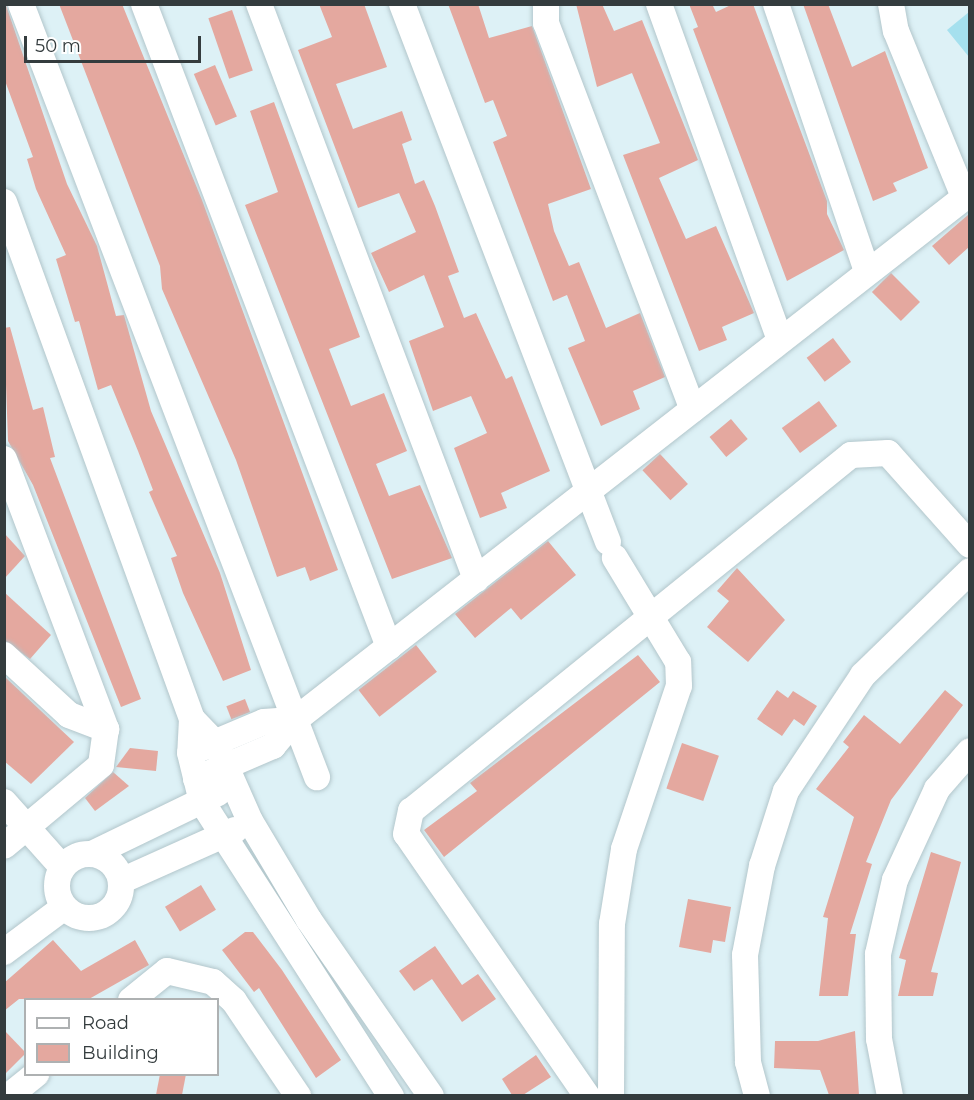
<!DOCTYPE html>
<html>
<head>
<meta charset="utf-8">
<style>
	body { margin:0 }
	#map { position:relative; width:974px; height:1100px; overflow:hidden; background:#ddf1f6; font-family:Montserrat,sans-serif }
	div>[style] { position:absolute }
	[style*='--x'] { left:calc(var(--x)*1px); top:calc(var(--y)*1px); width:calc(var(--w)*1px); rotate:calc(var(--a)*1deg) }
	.green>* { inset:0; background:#a5e0ee }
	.building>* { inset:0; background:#e4a89f; transform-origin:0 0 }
	.roads { filter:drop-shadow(0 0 2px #b2c6cb) drop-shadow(0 0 2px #b2c6cb) }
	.minor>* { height:26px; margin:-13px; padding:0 13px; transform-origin:13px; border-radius:13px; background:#fff }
	.minor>.ring { margin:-13px; padding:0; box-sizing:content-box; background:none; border:26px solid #fff; border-radius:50% }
	span { translate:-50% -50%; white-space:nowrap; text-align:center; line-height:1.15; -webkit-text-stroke:4.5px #fff; paint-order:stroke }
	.frame { position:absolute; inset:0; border:6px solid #343c3e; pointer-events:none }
	.legend { position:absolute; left:24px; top:998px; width:195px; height:78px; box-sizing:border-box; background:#fff; border:2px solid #aeb1b2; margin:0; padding:8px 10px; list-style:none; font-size:18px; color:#343c3e }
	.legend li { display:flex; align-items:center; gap:12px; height:30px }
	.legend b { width:30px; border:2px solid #aeb1b2 }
	.scale { position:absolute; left:24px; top:36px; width:177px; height:27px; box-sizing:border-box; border:3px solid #343c3e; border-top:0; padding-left:8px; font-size:18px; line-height:21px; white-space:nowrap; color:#343c3e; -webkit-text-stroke:4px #fff; paint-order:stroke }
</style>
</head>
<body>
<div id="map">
	<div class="green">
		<i style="clip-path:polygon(969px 12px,969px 57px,947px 30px)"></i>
	</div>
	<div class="building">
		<i style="clip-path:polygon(59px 4px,122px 4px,202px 200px,338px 570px,310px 581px,305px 567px,277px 577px,236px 460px,162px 289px,160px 266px)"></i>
		<i style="clip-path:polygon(319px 4px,364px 4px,387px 67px,336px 84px,353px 129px,402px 111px,412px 140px,402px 144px,415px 184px,424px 180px,435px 206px,459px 272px,448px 276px,464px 318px,476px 313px,506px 379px,512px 376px,550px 471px,501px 493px,507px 508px,480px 518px,454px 448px,487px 433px,471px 396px,433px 411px,409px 341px,444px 327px,424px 275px,389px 292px,371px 253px,416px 232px,399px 193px,358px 208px,298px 50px,332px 37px)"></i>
		<i style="clip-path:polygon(448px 4px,478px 4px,489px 38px,532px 26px,591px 189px,548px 204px,554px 231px,569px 266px,579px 262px,606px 328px,640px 313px,665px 377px,633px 391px,640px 409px,601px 426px,568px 348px,585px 341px,567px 295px,553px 301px,493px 142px,507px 136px,493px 100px,485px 103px)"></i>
		<i style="clip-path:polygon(576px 4px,602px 4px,614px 31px,642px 20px,698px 160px,659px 178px,686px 239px,716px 226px,754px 313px,722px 327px,727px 340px,699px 351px,623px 155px,660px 143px,632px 73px,597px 87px)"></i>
		<i style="clip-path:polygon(689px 4px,712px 4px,716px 12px,733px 4px,753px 4px,827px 201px,827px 214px,844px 250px,787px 281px,693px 29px,698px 27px)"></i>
		<i style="clip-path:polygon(803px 4px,828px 4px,852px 67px,885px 51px,928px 168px,893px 183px,897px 191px,873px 201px)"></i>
		<i style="clip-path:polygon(6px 5px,67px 184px,97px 246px,116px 316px,124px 315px,151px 411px,220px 573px,251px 670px,223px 681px,183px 593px,171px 558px,177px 556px,149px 492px,153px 490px,138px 451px,111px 385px,98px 390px,79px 321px,75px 322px,56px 259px,66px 255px,36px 189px,27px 159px,33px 157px,4px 78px)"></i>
		<i style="left:232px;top:10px;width:64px;height:25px;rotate:71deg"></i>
		<i style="left:215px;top:65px;width:56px;height:23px;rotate:67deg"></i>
		<i style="clip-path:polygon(274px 102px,360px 337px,329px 349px,351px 406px,384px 393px,407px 451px,376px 464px,389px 496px,420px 485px,452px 558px,392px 579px,245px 205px,278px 192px,250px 111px)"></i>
		<i style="clip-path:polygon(969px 214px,969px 247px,949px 265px,932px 246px)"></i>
		<i style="left:891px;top:273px;width:41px;height:27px;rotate:45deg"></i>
		<i style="clip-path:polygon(10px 327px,33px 410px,43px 407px,55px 457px,50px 458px,141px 699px,121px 707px,33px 485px,8px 441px,4px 328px)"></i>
		<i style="left:833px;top:338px;width:30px;height:33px;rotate:53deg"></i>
		<i style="left:819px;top:401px;width:31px;height:46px;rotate:54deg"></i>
		<i style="left:731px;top:419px;width:26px;height:28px;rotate:50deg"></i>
		<i style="left:660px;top:454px;width:41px;height:24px;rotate:47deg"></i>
		<i style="clip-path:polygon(4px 533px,25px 556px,4px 579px)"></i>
		<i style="clip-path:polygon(548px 541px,576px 575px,521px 620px,511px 608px,475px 638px,455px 614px)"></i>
		<i style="clip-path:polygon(737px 568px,785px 620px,748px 662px,707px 627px,729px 601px,717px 591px)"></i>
		<i style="clip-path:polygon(4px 592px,51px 635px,30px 659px,4px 640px)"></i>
		<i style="left:416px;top:645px;width:34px;height:73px;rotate:52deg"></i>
		<i style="clip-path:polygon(638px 655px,660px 682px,444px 857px,424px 830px,477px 791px,470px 783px)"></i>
		<i style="clip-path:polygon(4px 676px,74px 742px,31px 784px,4px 761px)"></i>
		<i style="clip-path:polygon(777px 690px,788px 698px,793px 691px,817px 706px,804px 726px,794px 719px,782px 736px,757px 719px)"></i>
		<i style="clip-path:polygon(945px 690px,963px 705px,891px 800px,866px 862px,872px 864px,850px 934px,856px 934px,848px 996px,819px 996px,828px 918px,823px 917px,854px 817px,816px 789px,849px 747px,843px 742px,864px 715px,900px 744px)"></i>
		<i style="left:245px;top:699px;width:14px;height:20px;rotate:69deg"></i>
		<i style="left:682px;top:743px;width:39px;height:48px;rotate:19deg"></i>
		<i style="clip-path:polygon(130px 748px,158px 751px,156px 771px,116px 767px)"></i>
		<i style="clip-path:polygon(113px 772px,129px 786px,95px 811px,85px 798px)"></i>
		<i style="clip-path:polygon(931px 852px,961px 862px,931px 972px,938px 973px,933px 996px,898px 996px,906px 960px,899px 958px)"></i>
		<i style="left:201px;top:885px;width:29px;height:42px;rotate:59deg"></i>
		<i style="clip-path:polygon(688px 899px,731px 907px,725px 942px,713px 940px,711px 953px,679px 947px)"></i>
		<i style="clip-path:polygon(245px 932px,253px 932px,282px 970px,341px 1060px,316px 1078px,259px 988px,254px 992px,222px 950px)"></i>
		<i style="clip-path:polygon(53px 940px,81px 971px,135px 940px,149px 965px,89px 999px,19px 999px,4px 1011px,4px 983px)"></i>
		<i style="clip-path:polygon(435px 946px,462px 985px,478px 974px,496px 999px,462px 1022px,432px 979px,414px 991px,399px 971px)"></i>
		<i style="clip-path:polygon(4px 1030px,26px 1053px,4px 1075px)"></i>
		<i style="clip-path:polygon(855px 1031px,859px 1095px,829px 1095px,820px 1070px,774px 1068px,775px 1041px,818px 1041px)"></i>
		<i style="clip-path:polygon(536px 1055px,551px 1077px,523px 1095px,512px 1095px,502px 1079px)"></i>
		<i style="clip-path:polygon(160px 1074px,186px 1074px,182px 1095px,156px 1095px)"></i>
	</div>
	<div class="roads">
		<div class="minor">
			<i style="--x:21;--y:4;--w:828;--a:69.05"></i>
			<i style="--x:144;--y:4;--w:688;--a:69.14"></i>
			<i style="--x:259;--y:4;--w:615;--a:69.32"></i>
			<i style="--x:402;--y:4;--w:576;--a:69.05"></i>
			<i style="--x:546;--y:4;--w:19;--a:90"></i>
			<i style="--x:546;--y:23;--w:413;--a:69.2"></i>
			<i style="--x:659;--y:4;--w:357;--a:70.2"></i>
			<i style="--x:776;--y:4;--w:283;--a:71.2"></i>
			<i style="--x:891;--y:4;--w:27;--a:80"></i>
			<i style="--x:896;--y:31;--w:179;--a:67.7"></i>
			<i style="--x:4;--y:202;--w:550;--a:70.02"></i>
			<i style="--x:192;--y:719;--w:34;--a:93"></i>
			<i style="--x:190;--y:753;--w:50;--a:76.2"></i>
			<i style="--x:202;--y:802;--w:350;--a:57.3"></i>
			<i style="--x:4;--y:459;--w:289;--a:69.3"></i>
			<i style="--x:106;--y:729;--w:36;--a:98"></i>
			<i style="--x:101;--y:765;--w:126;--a:140.1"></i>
			<i style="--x:4;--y:655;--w:88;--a:42.7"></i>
			<i style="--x:69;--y:715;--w:40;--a:21"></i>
			<i style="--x:192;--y:719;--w:35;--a:46"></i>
			<i style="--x:216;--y:744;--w:84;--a:66.2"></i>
			<i style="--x:250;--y:821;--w:115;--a:59.2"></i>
			<i style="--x:309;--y:920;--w:214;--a:55.3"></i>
			<i style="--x:202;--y:748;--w:67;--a:-22.8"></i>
			<i style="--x:264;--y:722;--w:31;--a:-4"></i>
			<i style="--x:196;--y:779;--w:84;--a:-23.2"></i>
			<i style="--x:273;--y:746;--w:34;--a:-50"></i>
			<i style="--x:295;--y:720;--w:856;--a:-37.98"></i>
			<i style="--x:4;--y:802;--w:87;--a:48.3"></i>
			<i class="ring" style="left:57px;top:854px;width:38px;height:38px"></i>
			<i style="--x:92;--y:854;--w:140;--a:-25.8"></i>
			<i style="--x:121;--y:881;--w:125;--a:-24.1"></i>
			<i style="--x:4;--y:952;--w:74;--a:-36.7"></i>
			<i style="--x:131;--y:1000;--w:46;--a:-38.9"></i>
			<i style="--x:167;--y:971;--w:47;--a:13.4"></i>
			<i style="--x:213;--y:982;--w:28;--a:42"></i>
			<i style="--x:234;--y:1001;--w:115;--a:56"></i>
			<i style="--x:9;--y:1096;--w:35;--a:-39"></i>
			<i style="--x:587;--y:1096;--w:318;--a:-124.6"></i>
			<i style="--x:406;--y:834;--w:24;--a:-78"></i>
			<i style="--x:411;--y:811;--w:566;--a:-38.98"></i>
			<i style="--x:851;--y:455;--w:37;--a:-3"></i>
			<i style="--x:888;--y:453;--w:123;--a:48.3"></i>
			<i style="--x:611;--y:1096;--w:172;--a:-89.7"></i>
			<i style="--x:612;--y:924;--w:76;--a:-80.9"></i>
			<i style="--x:624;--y:849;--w:172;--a:-71.4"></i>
			<i style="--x:679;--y:686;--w:24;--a:-92"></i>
			<i style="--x:678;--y:662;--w:122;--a:-121.2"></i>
			<i style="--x:757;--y:1096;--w:35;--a:-105"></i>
			<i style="--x:748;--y:1062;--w:107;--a:-91.6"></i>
			<i style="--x:745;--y:955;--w:91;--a:-79.2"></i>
			<i style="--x:762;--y:866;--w:79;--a:-72.3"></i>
			<i style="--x:786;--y:791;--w:139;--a:-56.4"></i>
			<i style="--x:863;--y:675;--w:149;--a:-44.2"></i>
			<i style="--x:890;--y:1096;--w:58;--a:-100.9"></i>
			<i style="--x:879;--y:1039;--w:85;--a:-90.7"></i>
			<i style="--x:878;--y:954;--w:76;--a:-77.1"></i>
			<i style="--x:895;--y:880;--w:100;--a:-65.2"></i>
			<i style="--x:937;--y:789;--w:50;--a:-49"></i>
		</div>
	</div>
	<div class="frame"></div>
	<ul class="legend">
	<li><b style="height:8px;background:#fff"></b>Road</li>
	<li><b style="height:16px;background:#e4a89f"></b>Building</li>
	</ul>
	<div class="scale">50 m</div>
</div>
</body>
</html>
